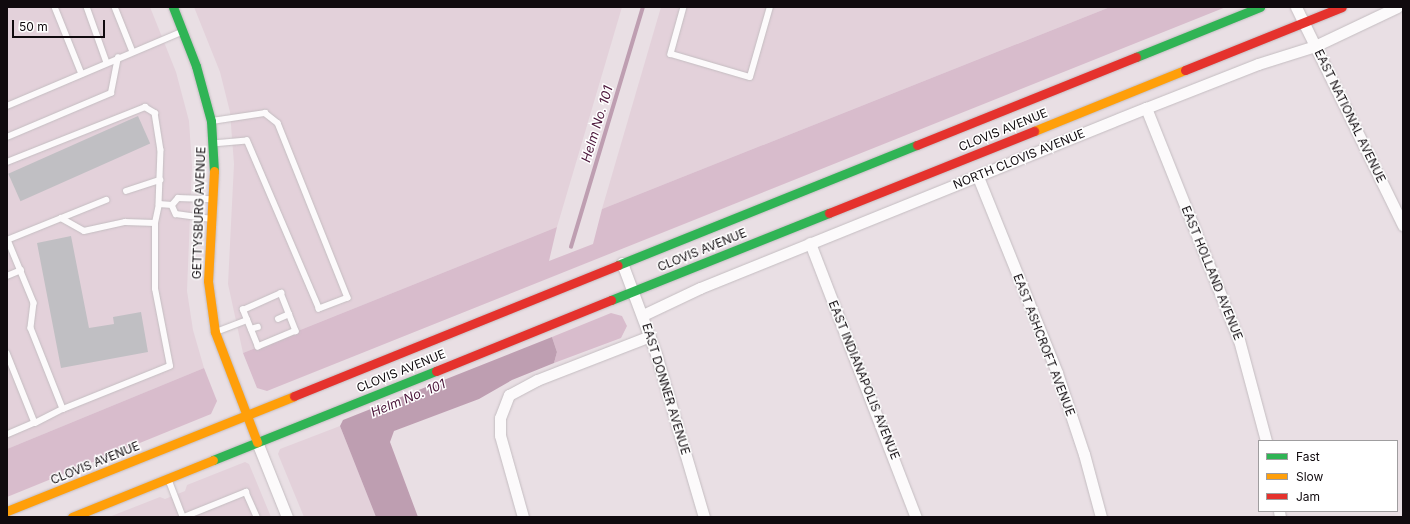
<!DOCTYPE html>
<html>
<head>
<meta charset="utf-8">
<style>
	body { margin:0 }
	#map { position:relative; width:1410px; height:524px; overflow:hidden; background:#e9dfe4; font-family:Inter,sans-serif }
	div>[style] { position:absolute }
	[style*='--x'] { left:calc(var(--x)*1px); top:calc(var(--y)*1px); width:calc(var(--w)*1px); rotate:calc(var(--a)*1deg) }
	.built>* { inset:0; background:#e3d1da }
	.green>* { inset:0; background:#d8bccc }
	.water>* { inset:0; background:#be9eb1 }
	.stream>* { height:3.5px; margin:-1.75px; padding:0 1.75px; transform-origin:1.75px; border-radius:1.75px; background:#be9eb1 }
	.building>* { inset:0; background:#c0bfc3; transform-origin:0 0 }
	.roads { filter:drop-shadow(0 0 1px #c4bdc1) drop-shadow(0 0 1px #c4bdc1) }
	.lane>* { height:5.5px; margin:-2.75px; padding:0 2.75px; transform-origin:2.75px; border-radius:2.75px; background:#fcfafb }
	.street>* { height:11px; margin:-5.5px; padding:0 5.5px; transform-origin:5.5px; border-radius:5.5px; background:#fcfafb }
	.fast>* { height:9px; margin:-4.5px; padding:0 4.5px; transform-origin:4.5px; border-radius:4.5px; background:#30b455 }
	.slow>* { height:9px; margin:-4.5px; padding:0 4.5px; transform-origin:4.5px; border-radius:4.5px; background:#ff9f0a }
	.jam>* { height:9px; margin:-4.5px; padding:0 4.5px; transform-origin:4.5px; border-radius:4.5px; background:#e5322d }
	span { translate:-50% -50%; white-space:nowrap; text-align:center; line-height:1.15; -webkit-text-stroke:3px #fff; paint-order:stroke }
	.street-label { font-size:12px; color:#100a0e }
	.water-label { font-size:13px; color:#4c173b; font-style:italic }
	.frame { position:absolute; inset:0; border:8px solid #100a0e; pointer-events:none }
	.legend { position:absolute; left:1258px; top:440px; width:140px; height:72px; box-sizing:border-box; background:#fff; border:1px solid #9f9d9f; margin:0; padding:5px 7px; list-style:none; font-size:12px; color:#100a0e }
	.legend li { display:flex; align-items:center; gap:8px; height:20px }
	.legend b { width:20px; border:1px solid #9f9d9f }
	.scale { position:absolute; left:12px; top:20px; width:93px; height:18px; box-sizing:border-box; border:2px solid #100a0e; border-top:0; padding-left:5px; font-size:12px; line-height:14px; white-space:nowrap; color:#100a0e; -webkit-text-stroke:3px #fff; paint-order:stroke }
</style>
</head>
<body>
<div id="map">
	<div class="built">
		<i style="clip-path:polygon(7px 7px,150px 7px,176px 72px,189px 121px,192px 166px,187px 291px,193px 330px,204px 368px,7px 449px)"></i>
		<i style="clip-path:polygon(194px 7px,622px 7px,557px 227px,243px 353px,228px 284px,234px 164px,230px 112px,220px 72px)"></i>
		<i style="clip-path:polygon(661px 7px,1110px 7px,602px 209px)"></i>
		<i style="clip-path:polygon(340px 426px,376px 517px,304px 517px,278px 454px,280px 449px)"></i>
		<i style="clip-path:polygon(245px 462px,249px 464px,271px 517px,109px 517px,160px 497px,165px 499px,185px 491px,187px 485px)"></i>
	</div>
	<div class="green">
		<i style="clip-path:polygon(1110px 7px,1226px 7px,267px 391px,257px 388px,243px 353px,557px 227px,549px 261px,593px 244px,602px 209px)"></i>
		<i style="clip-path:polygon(611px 313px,622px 316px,627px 326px,621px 338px,554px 363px,557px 352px,552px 337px)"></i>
		<i style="clip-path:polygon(204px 368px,217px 401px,211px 414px,7px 497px,7px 449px)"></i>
	</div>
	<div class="water">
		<i style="clip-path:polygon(552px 337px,557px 352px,554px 363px,512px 380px,479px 399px,394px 431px,390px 442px,418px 517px,376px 517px,340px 426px,343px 420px)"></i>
	</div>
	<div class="stream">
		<i style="--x:571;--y:247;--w:251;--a:-73.3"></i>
	</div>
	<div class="building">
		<i style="left:138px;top:116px;width:30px;height:142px;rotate:66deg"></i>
		<i style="clip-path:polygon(71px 236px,89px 328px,114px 324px,113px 317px,141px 312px,148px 352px,61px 368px,37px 243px)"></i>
	</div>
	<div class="roads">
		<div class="lane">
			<i style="--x:55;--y:7;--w:72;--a:68.1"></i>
			<i style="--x:87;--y:7;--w:59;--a:70.3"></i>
			<i style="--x:115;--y:7;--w:48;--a:68.2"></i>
			<i style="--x:684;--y:7;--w:49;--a:105.5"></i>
			<i style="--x:671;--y:54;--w:82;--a:16.2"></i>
			<i style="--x:750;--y:77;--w:73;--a:-74.1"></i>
			<i style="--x:7;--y:106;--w:189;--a:-23"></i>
			<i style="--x:212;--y:121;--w:54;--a:-8.6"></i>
			<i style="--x:265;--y:113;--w:16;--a:38"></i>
			<i style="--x:278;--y:123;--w:188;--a:68.2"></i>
			<i style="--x:348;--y:298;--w:31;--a:159"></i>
			<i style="--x:319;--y:309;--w:183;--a:-113.2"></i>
			<i style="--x:247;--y:141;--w:34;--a:175"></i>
			<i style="--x:7;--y:137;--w:113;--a:-22.9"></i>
			<i style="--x:111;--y:93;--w:36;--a:-79"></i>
			<i style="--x:7;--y:162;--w:149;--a:-21.7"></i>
			<i style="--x:145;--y:107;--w:12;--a:31"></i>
			<i style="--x:155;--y:113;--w:37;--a:81"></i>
			<i style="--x:161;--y:150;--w:54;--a:92.1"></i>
			<i style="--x:159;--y:204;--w:13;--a:4"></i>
			<i style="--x:126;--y:191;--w:36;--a:-18"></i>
			<i style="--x:172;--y:205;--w:10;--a:66"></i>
			<i style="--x:176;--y:214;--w:34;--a:8"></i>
			<i style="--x:172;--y:205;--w:9;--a:-49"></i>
			<i style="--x:178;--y:198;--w:34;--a:2"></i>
			<i style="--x:61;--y:218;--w:26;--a:29"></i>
			<i style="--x:84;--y:231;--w:42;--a:-12.4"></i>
			<i style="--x:125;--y:222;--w:30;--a:2"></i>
			<i style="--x:155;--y:223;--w:19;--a:-78"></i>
			<i style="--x:7;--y:240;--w:107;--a:-22"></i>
			<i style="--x:8;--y:240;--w:68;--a:67.6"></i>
			<i style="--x:34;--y:303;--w:25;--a:97"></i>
			<i style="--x:31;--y:328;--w:87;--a:68.4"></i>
			<i style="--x:63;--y:409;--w:115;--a:-21.9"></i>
			<i style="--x:170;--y:366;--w:78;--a:-101"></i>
			<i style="--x:155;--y:289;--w:66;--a:-90"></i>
			<i style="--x:7;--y:276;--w:15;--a:-23"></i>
			<i style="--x:278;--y:319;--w:12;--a:-24"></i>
			<i style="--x:251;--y:329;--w:7;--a:-16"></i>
			<i style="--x:216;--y:332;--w:33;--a:-21"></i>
			<i style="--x:247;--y:320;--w:11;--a:-112"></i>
			<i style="--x:243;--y:310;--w:42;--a:-24.1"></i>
			<i style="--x:281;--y:293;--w:41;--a:68.5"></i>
			<i style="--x:296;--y:331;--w:41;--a:157.2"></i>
			<i style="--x:258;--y:347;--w:29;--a:-112"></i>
			<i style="--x:7;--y:353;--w:75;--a:68.2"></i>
			<i style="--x:35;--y:423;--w:30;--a:157"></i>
			<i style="--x:35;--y:423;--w:31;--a:-27"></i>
			<i style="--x:169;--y:480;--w:40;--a:69"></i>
			<i style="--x:184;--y:517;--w:67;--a:-22"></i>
			<i style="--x:246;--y:492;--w:27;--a:66"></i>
		</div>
		<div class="street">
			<i style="--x:1296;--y:7;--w:243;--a:63.9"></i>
			<i style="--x:1146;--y:108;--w:250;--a:68.2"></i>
			<i style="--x:1239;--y:340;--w:105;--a:75"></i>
			<i style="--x:978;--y:177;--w:211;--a:68"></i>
			<i style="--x:1057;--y:373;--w:85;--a:71.6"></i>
			<i style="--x:1084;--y:454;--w:65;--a:74.9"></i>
			<i style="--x:810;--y:243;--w:294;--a:68.9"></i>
			<i style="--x:622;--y:263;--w:97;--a:69.5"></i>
			<i style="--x:656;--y:354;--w:170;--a:73.6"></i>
			<i style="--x:643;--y:315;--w:63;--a:-25.3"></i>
			<i style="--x:700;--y:288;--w:481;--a:-22"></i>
			<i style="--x:1146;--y:108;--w:120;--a:-21.4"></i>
			<i style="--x:1258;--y:64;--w:60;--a:-17.5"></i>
			<i style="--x:1315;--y:46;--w:91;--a:-25.4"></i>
			<i style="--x:257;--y:442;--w:81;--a:68.2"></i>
			<i style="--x:1279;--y:511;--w:6;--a:81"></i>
			<i style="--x:523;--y:517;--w:85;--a:-105.7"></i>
			<i style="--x:500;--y:435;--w:17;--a:-90"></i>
			<i style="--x:500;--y:418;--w:25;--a:-69"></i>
			<i style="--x:509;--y:395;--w:32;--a:-28"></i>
			<i style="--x:537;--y:380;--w:121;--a:-21.3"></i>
		</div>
		<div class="fast">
			<i style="--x:173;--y:7;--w:63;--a:68.7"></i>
			<i style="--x:196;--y:66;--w:57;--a:74.7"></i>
			<i style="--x:211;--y:121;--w:50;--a:86.6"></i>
			<i style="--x:1136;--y:57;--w:134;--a:-22"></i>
			<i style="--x:618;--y:265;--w:322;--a:-21.9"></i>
			<i style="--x:611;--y:300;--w:235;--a:-21.8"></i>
			<i style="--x:213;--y:460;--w:240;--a:-21.8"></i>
		</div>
		<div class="slow">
			<i style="--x:1034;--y:131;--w:163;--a:-22"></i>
			<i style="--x:214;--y:171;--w:110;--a:93.1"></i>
			<i style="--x:208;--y:281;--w:51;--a:82.2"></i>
			<i style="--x:215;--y:332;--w:118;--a:69.1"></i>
			<i style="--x:7;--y:511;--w:309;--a:-21.8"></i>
			<i style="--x:72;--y:517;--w:152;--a:-22"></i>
		</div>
		<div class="jam">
			<i style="--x:1185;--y:70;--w:169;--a:-21.9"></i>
			<i style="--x:917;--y:145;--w:236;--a:-21.9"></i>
			<i style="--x:829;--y:213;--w:221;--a:-21.8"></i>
			<i style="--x:436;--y:371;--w:189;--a:-22.1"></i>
			<i style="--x:294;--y:396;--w:349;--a:-22"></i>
		</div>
	</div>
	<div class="street-label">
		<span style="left:1350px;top:116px;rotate:64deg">EAST NATIONAL AVENUE</span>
		<span style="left:1003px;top:130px;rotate:-22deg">CLOVIS AVENUE</span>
		<span style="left:1019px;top:159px;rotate:-22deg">NORTH CLOVIS AVENUE</span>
		<span style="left:199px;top:213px;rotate:-88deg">GETTYSBURG AVENUE</span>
		<span style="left:702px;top:250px;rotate:-22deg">CLOVIS AVENUE</span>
		<span style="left:1212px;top:273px;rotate:68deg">EAST HOLLAND AVENUE</span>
		<span style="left:1044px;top:345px;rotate:69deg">EAST ASHCROFT AVENUE</span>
		<span style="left:401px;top:371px;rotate:-22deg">CLOVIS AVENUE</span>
		<span style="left:864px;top:380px;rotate:68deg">EAST INDIANAPOLIS AVENUE</span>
		<span style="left:666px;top:389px;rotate:73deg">EAST DONNER AVENUE</span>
		<span style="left:95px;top:463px;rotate:-22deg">CLOVIS AVENUE</span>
	</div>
	<div class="water-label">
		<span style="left:597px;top:124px;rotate:-73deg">Helm No. 101</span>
		<span style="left:408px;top:398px;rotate:-22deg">Helm No. 101</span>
	</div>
	<div class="frame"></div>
	<ul class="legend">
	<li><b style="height:5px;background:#30b455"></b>Fast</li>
	<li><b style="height:5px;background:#ff9f0a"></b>Slow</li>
	<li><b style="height:5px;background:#e5322d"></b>Jam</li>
	</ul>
	<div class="scale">50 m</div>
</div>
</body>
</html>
